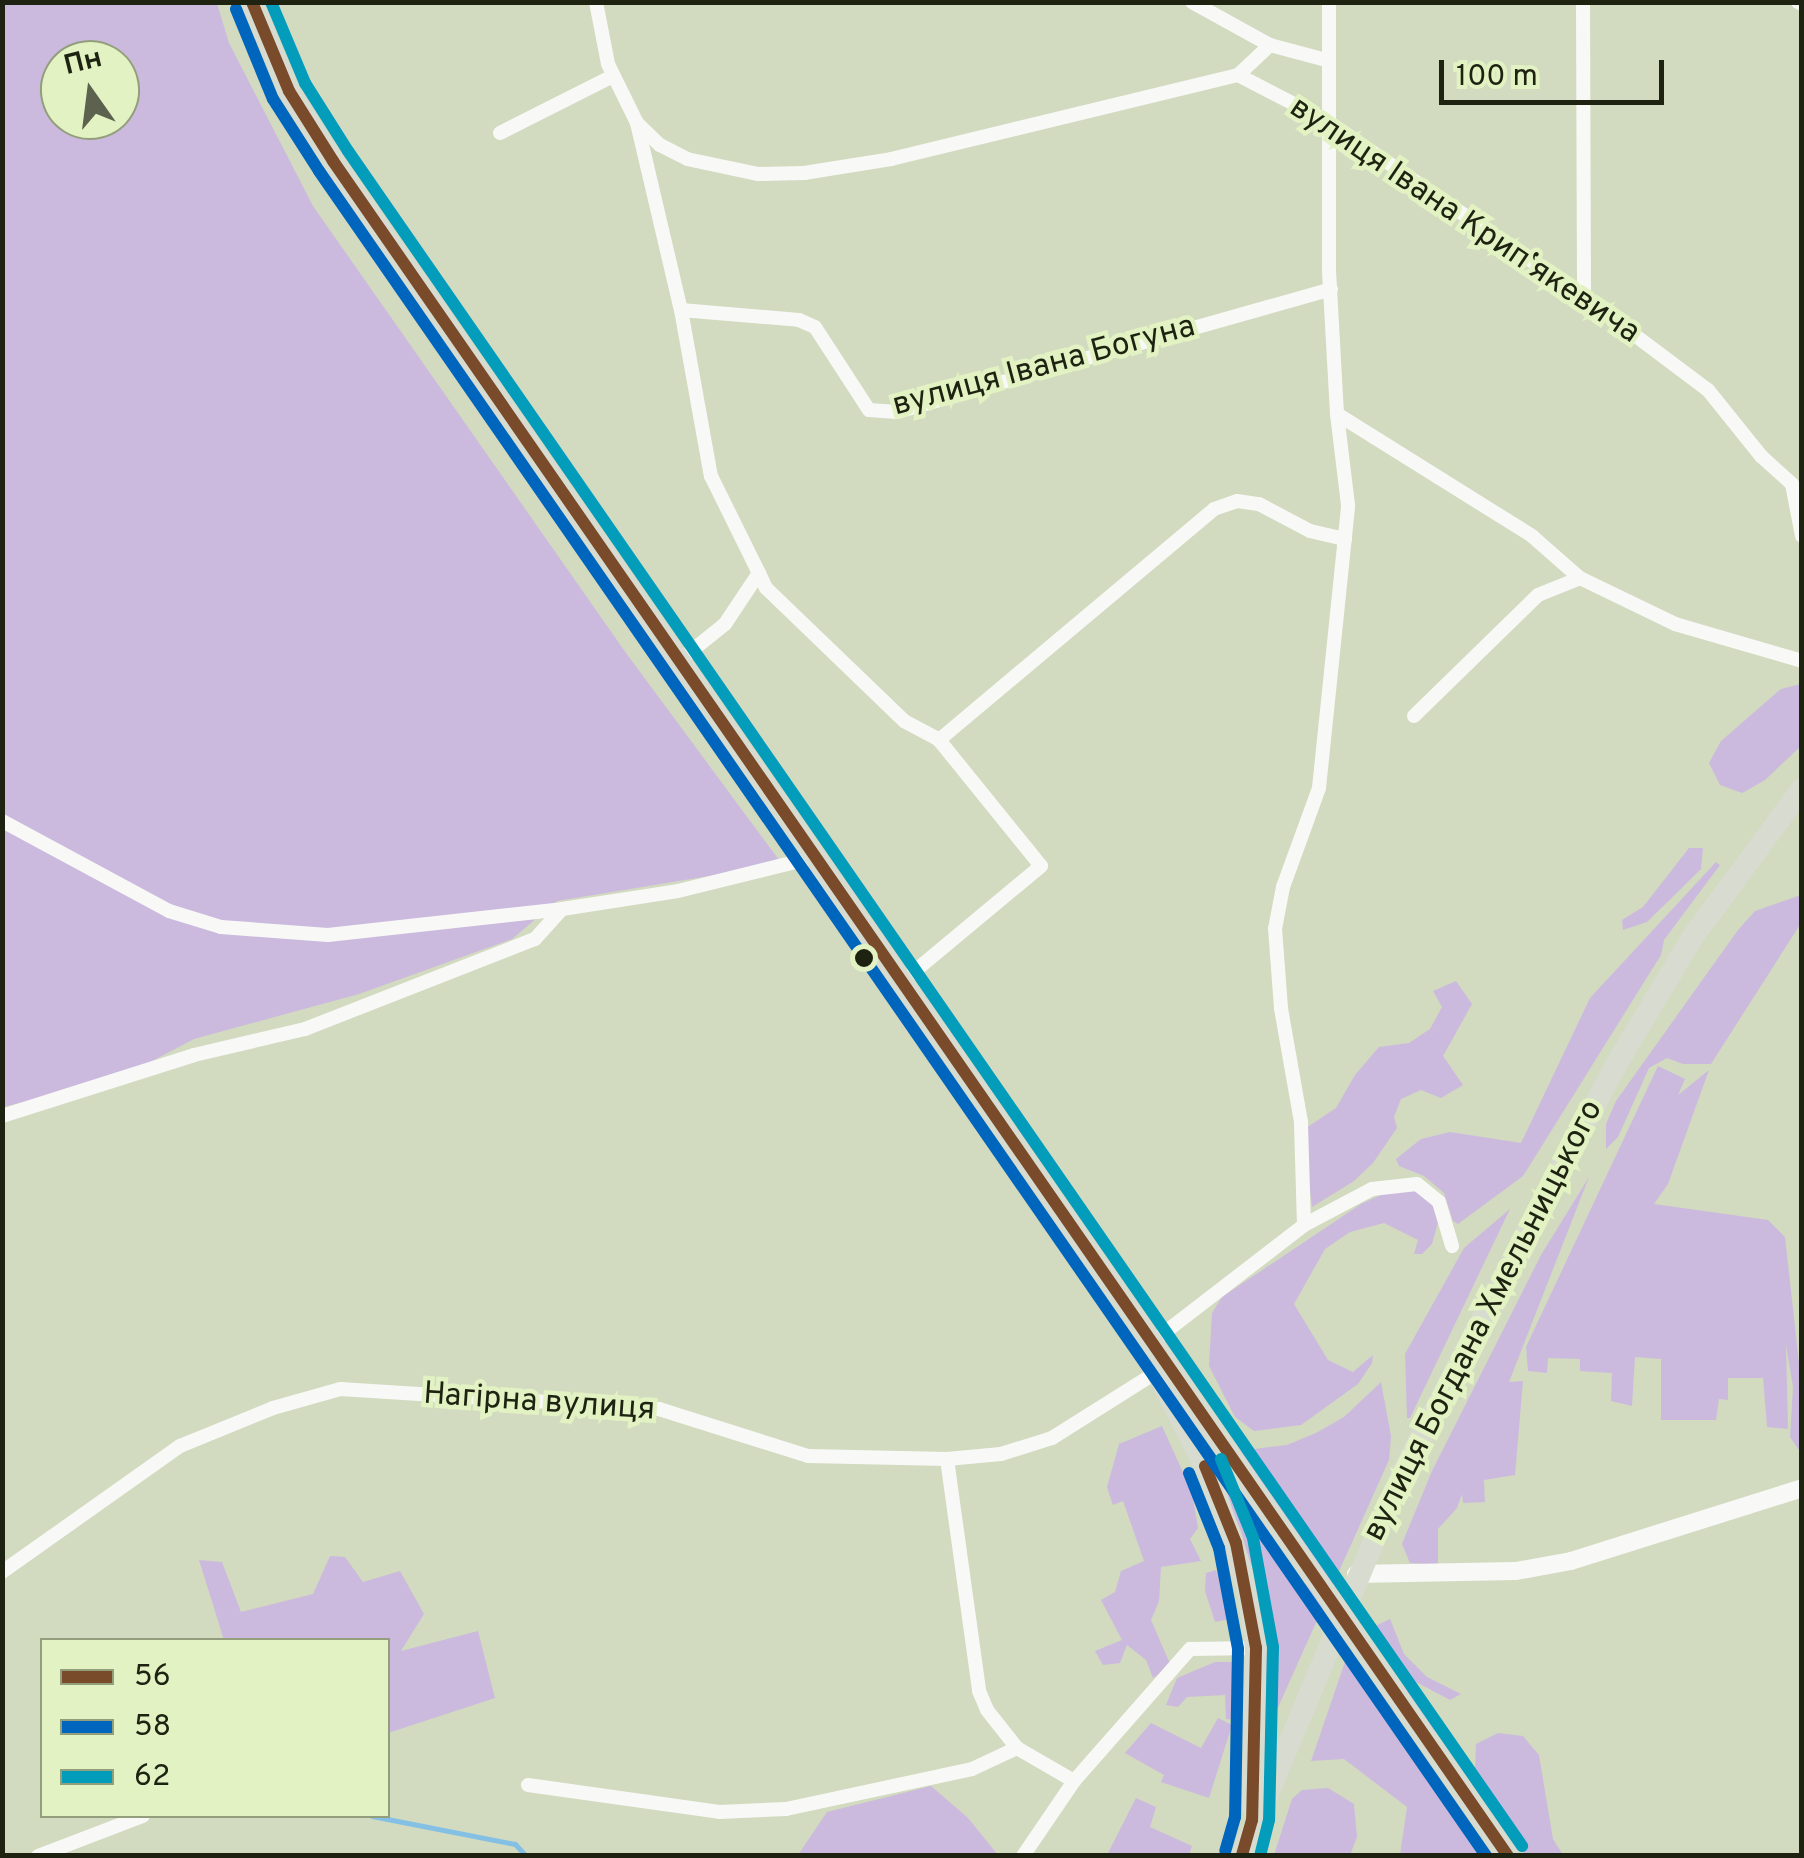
<!DOCTYPE html>
<html>
<head>
<meta charset="utf-8">
<style>
	body { margin:0 }
	#map { position:relative; width:1804px; height:1858px; overflow:hidden; background:#d2dac0; font-family:Overpass,sans-serif }
	div>[style] { position:absolute }
	[style*='--x'] { left:calc(var(--x)*1px); top:calc(var(--y)*1px); width:calc(var(--w)*1px); rotate:calc(var(--a)*1deg) }
	.green>* { inset:0; background:#cbbade }
	.stream>* { height:5px; margin:-2.5px; padding:0 2.5px; transform-origin:2.5px; border-radius:2.5px; background:#83c0e4 }
	.minor>* { height:14px; margin:-7px; padding:0 7px; transform-origin:7px; border-radius:7px; background:#f8f9f6 }
	.tertiary>* { height:18px; margin:-9px; padding:0 9px; transform-origin:9px; border-radius:9px; background:#f8f9f6 }
	.trunk>* { height:22px; margin:-11px; padding:0 11px; transform-origin:11px; border-radius:11px; background:#d8dcd0 }
	.bus-1>* { height:12px; margin:-6px; padding:0 6px; transform-origin:6px; border-radius:6px; background:#7a4b2a }
	.bus-2>* { height:12px; margin:-6px; padding:0 6px; transform-origin:6px; border-radius:6px; background:#0065bd }
	.bus-3>* { height:12px; margin:-6px; padding:0 6px; transform-origin:6px; border-radius:6px; background:#039cbb }
	.dots>* { width:28px; height:28px; translate:-50% -50%; box-sizing:border-box; border:5px solid #e2f2c3; border-radius:50% }
	span { translate:-50% -50%; white-space:nowrap; text-align:center; line-height:1.15; -webkit-text-stroke:9px #e2f2c3; paint-order:stroke }
	.street-label { font-size:32px; color:#1d2211 }
	.frame { position:absolute; inset:0; border:5px solid #1d2211; pointer-events:none }
	.legend { position:absolute; left:40px; top:1638px; width:350px; height:180px; box-sizing:border-box; background:#e2f2c3; border:2px solid #939f7c; margin:0; padding:12px 18px; list-style:none; font-size:30px; color:#1d2211 }
	.legend li { display:flex; align-items:center; gap:20px; height:50px }
	.legend b { width:50px; border:2px solid #939f7c }
	.north { position:absolute; left:40px; top:40px; width:100px; height:100px; box-sizing:border-box; background:#e2f2c3; border:2px solid #939f7c; border-radius:50%; rotate:346deg; font-size:28px; font-weight:700; line-height:40px; text-align:center; color:#1d2211 }
	.north::after { content:''; display:block; margin:auto; width:35px; height:45px; background:#5c624e; clip-path:polygon(50% 0,100% 100%,50% 72%,0 100%) }
	.scale { position:absolute; left:1439px; top:60px; width:225px; height:45px; box-sizing:border-box; border:5px solid #1d2211; border-top:0; padding-left:12px; font-size:30px; line-height:35px; white-space:nowrap; color:#1d2211; -webkit-text-stroke:8px #e2f2c3; paint-order:stroke }
</style>
</head>
<body>
<div id="map">
	<div class="green">
		<i style="clip-path:polygon(evenodd,2px 3px,217px 3px,229px 43px,313px 206px,626px 653px,782px 864px,557px 901px,512px 939px,359px 994px,194px 1039px,118px 1079px,3px 1107px,2px 3px,60px 60px,120px 60px,120px 120px,60px 120px,60px 60px)"></i>
		<i style="clip-path:polygon(1801px 684px,1801px 746px,1765px 780px,1742px 793px,1720px 785px,1709px 763px,1721px 741px,1781px 689px)"></i>
		<i style="clip-path:polygon(1689px 848px,1703px 848px,1701px 869px,1647px 922px,1623px 930px,1622px 920px,1643px 907px)"></i>
		<i style="clip-path:polygon(1716px 862px,1720px 865px,1664px 940px,1661px 955px,1523px 1176px,1458px 1224px,1453px 1221px,1444px 1193px,1424px 1176px,1399px 1166px,1396px 1159px,1421px 1139px,1450px 1132px,1521px 1143px,1590px 998px)"></i>
		<i style="clip-path:polygon(1801px 895px,1801px 923px,1711px 1064px,1683px 1064px,1667px 1058px,1649px 1068px,1618px 1137px,1606px 1149px,1606px 1124px,1616px 1101px,1738px 930px,1755px 911px)"></i>
		<i style="clip-path:polygon(1456px 981px,1472px 1004px,1443px 1056px,1463px 1085px,1441px 1098px,1421px 1090px,1401px 1099px,1394px 1117px,1397px 1128px,1373px 1163px,1354px 1181px,1312px 1207px,1303px 1130px,1336px 1108px,1355px 1075px,1379px 1047px,1409px 1043px,1430px 1029px,1442px 1007px,1433px 991px)"></i>
		<i style="clip-path:polygon(1658px 1066px,1685px 1079px,1678px 1095px,1709px 1070px,1668px 1184px,1654px 1204px,1768px 1220px,1785px 1237px,1801px 1381px,1801px 1453px,1790px 1437px,1793px 1387px,1786px 1345px,1788px 1429px,1767px 1427px,1763px 1378px,1728px 1378px,1728px 1400px,1719px 1399px,1716px 1420px,1661px 1420px,1661px 1359px,1635px 1357px,1632px 1406px,1611px 1401px,1612px 1373px,1580px 1371px,1580px 1359px,1548px 1358px,1547px 1373px,1528px 1371px,1526px 1347px)"></i>
		<i style="clip-path:polygon(1589px 1177px,1509px 1382px,1523px 1381px,1515px 1475px,1484px 1480px,1485px 1502px,1463px 1503px,1462px 1494px,1457px 1508px,1438px 1529px,1438px 1565px,1410px 1563px,1402px 1544px,1432px 1471px,1541px 1255px)"></i>
		<i style="clip-path:polygon(1417px 1190px,1432px 1203px,1438px 1222px,1432px 1244px,1422px 1254px,1414px 1254px,1418px 1240px,1384px 1223px,1350px 1232px,1325px 1249px,1294px 1304px,1328px 1360px,1353px 1372px,1373px 1355px,1372px 1363px,1358px 1384px,1301px 1425px,1254px 1431px,1235px 1417px,1209px 1366px,1212px 1313px,1222px 1297px,1361px 1204px,1390px 1191px)"></i>
		<i style="clip-path:polygon(1510px 1209px,1410px 1418px,1407px 1418px,1405px 1354px,1464px 1248px)"></i>
		<i style="clip-path:polygon(1381px 1382px,1391px 1436px,1389px 1460px,1262px 1743px,1255px 1582px,1241px 1531px,1199px 1431px,1267px 1530px,1302px 1591px,1316px 1562px,1238px 1451px,1287px 1445px,1316px 1433px,1344px 1417px)"></i>
		<i style="clip-path:polygon(1162px 1426px,1192px 1492px,1198px 1528px,1190px 1539px,1201px 1561px,1161px 1567px,1159px 1601px,1151px 1620px,1171px 1666px,1153px 1678px,1146px 1660px,1127px 1645px,1120px 1663px,1103px 1665px,1095px 1651px,1122px 1640px,1101px 1600px,1115px 1592px,1121px 1571px,1144px 1561px,1123px 1501px,1113px 1505px,1107px 1487px,1119px 1444px)"></i>
		<i style="clip-path:polygon(330px 1556px,345px 1557px,363px 1582px,400px 1571px,424px 1614px,401px 1651px,478px 1631px,495px 1698px,388px 1733px,388px 1640px,224px 1640px,199px 1560px,222px 1562px,241px 1612px,313px 1594px)"></i>
		<i style="clip-path:polygon(1216px 1570px,1235px 1618px,1215px 1622px,1205px 1591px,1206px 1573px)"></i>
		<i style="clip-path:polygon(1390px 1619px,1404px 1654px,1427px 1677px,1461px 1694px,1450px 1700px,1416px 1682px,1440px 1724px,1433px 1735px,1411px 1706px,1398px 1665px,1369px 1629px)"></i>
		<i style="clip-path:polygon(1347px 1656px,1478px 1855px,1400px 1855px,1407px 1807px,1344px 1759px,1311px 1761px)"></i>
		<i style="clip-path:polygon(1215px 1662px,1241px 1662px,1239px 1720px,1226px 1719px,1225px 1695px,1187px 1697px,1178px 1707px,1166px 1705px,1177px 1678px)"></i>
		<i style="clip-path:polygon(1218px 1718px,1232px 1725px,1209px 1798px,1161px 1782px,1164px 1775px,1125px 1753px,1151px 1723px,1201px 1748px)"></i>
		<i style="clip-path:polygon(1498px 1733px,1523px 1736px,1539px 1755px,1553px 1839px,1563px 1855px,1525px 1855px,1486px 1792px,1475px 1769px,1476px 1744px)"></i>
		<i style="clip-path:polygon(931px 1786px,968px 1818px,998px 1855px,798px 1855px,827px 1812px)"></i>
		<i style="clip-path:polygon(1328px 1788px,1354px 1804px,1357px 1837px,1350px 1855px,1274px 1855px,1292px 1799px,1302px 1790px)"></i>
		<i style="clip-path:polygon(1136px 1798px,1156px 1807px,1150px 1827px,1192px 1846px,1189px 1855px,1107px 1855px)"></i>
	</div>
	<div class="stream">
		<i style="--x:372;--y:1816;--w:146;--a:11.1"></i>
		<i style="--x:515;--y:1844;--w:16;--a:47"></i>
	</div>
	<div class="minor">
		<i style="--x:596;--y:2;--w:63;--a:79"></i>
		<i style="--x:608;--y:64;--w:66;--a:63.8"></i>
		<i style="--x:637;--y:123;--w:32;--a:44"></i>
		<i style="--x:660;--y:145;--w:30;--a:27"></i>
		<i style="--x:687;--y:159;--w:73;--a:11.9"></i>
		<i style="--x:758;--y:174;--w:46;--a:-1.2"></i>
		<i style="--x:804;--y:173;--w:88;--a:-9.1"></i>
		<i style="--x:891;--y:159;--w:357;--a:-13.6"></i>
		<i style="--x:1238;--y:75;--w:100;--a:27.3"></i>
		<i style="--x:1327;--y:121;--w:311;--a:34.4"></i>
		<i style="--x:1584;--y:297;--w:155;--a:36.9"></i>
		<i style="--x:1708;--y:390;--w:85;--a:51.2"></i>
		<i style="--x:1761;--y:456;--w:42;--a:42.1"></i>
		<i style="--x:1792;--y:484;--w:53;--a:79.1"></i>
		<i style="--x:1192;--y:2;--w:89;--a:28.9"></i>
		<i style="--x:1270;--y:45;--w:44;--a:136.8"></i>
		<i style="--x:1583;--y:2;--w:295;--a:89.8"></i>
		<i style="--x:1798;--y:2;--w:4;--a:27"></i>
		<i style="--x:1270;--y:45;--w:58;--a:15"></i>
		<i style="--x:637;--y:123;--w:192;--a:76.8"></i>
		<i style="--x:681;--y:310;--w:169;--a:79.8"></i>
		<i style="--x:711;--y:476;--w:108;--a:63.7"></i>
		<i style="--x:759;--y:573;--w:61;--a:123.7"></i>
		<i style="--x:725;--y:624;--w:58;--a:141.3"></i>
		<i style="--x:500;--y:133;--w:127;--a:-26.8"></i>
		<i style="--x:681;--y:310;--w:118;--a:4.8"></i>
		<i style="--x:799;--y:320;--w:17;--a:24"></i>
		<i style="--x:815;--y:327;--w:99;--a:57"></i>
		<i style="--x:869;--y:410;--w:28;--a:4"></i>
		<i style="--x:897;--y:412;--w:451;--a:-15.8"></i>
		<i style="--x:1337;--y:414;--w:230;--a:32"></i>
		<i style="--x:1532;--y:536;--w:64;--a:41.2"></i>
		<i style="--x:1580;--y:578;--w:106;--a:25.8"></i>
		<i style="--x:1675;--y:624;--w:132;--a:16.2"></i>
		<i style="--x:759;--y:573;--w:17;--a:65"></i>
		<i style="--x:766;--y:588;--w:192;--a:43.9"></i>
		<i style="--x:904;--y:721;--w:40;--a:28"></i>
		<i style="--x:939;--y:740;--w:162;--a:51"></i>
		<i style="--x:1041;--y:866;--w:180;--a:140.2"></i>
		<i style="--x:1414;--y:716;--w:173;--a:-44.3"></i>
		<i style="--x:1538;--y:595;--w:45;--a:-22"></i>
		<i style="--x:939;--y:740;--w:359;--a:-40"></i>
		<i style="--x:1214;--y:509;--w:24;--a:-19"></i>
		<i style="--x:1237;--y:501;--w:22;--a:8"></i>
		<i style="--x:1259;--y:504;--w:58;--a:27.9"></i>
		<i style="--x:1310;--y:531;--w:36;--a:13"></i>
		<i style="--x:2;--y:821;--w:190;--a:28.3"></i>
		<i style="--x:169;--y:911;--w:54;--a:17.1"></i>
		<i style="--x:221;--y:927;--w:107;--a:4.3"></i>
		<i style="--x:328;--y:935;--w:235;--a:-6.3"></i>
		<i style="--x:562;--y:909;--w:117;--a:-8.8"></i>
		<i style="--x:678;--y:891;--w:141;--a:-13.9"></i>
		<i style="--x:2;--y:1116;--w:201;--a:-17.6"></i>
		<i style="--x:194;--y:1055;--w:114;--a:-13.2"></i>
		<i style="--x:305;--y:1029;--w:247;--a:-21.4"></i>
		<i style="--x:535;--y:939;--w:40;--a:-48"></i>
		<i style="--x:1304;--y:1225;--w:103;--a:-91.7"></i>
		<i style="--x:1301;--y:1122;--w:116;--a:-100"></i>
		<i style="--x:1281;--y:1008;--w:79;--a:-94.3"></i>
		<i style="--x:1275;--y:929;--w:43;--a:-79.2"></i>
		<i style="--x:1283;--y:887;--w:105;--a:-70"></i>
		<i style="--x:1319;--y:788;--w:284;--a:-84.1"></i>
		<i style="--x:1348;--y:505;--w:92;--a:-96.9"></i>
		<i style="--x:1337;--y:414;--w:145;--a:-93.2"></i>
		<i style="--x:1329;--y:269;--w:267;--a:-90"></i>
		<i style="--x:1151;--y:1343;--w:193;--a:-37.6"></i>
		<i style="--x:1304;--y:1225;--w:77;--a:-27.9"></i>
		<i style="--x:1372;--y:1189;--w:45;--a:-6.3"></i>
		<i style="--x:1417;--y:1184;--w:28;--a:39"></i>
		<i style="--x:1439;--y:1202;--w:46;--a:73.5"></i>
		<i style="--x:947;--y:1459;--w:234;--a:82.1"></i>
		<i style="--x:979;--y:1691;--w:21;--a:67"></i>
		<i style="--x:987;--y:1710;--w:48;--a:51.7"></i>
		<i style="--x:1017;--y:1748;--w:66;--a:30.1"></i>
		<i style="--x:2;--y:1572;--w:218;--a:-35.3"></i>
		<i style="--x:180;--y:1446;--w:100;--a:-22.2"></i>
		<i style="--x:273;--y:1408;--w:70;--a:-15.8"></i>
		<i style="--x:340;--y:1389;--w:320;--a:3.6"></i>
		<i style="--x:659;--y:1409;--w:156;--a:17.5"></i>
		<i style="--x:808;--y:1456;--w:139;--a:1.2"></i>
		<i style="--x:947;--y:1459;--w:54;--a:-5.3"></i>
		<i style="--x:1001;--y:1454;--w:53;--a:-17.4"></i>
		<i style="--x:1052;--y:1438;--w:124;--a:-32.2"></i>
		<i style="--x:528;--y:1785;--w:193;--a:8"></i>
		<i style="--x:719;--y:1812;--w:67;--a:-2.6"></i>
		<i style="--x:786;--y:1809;--w:190;--a:-12.1"></i>
		<i style="--x:972;--y:1769;--w:50;--a:-25"></i>
		<i style="--x:38;--y:1856;--w:112;--a:-20.9"></i>
		<i style="--x:1023;--y:1856;--w:91;--a:-55.8"></i>
		<i style="--x:1074;--y:1781;--w:176;--a:-48.7"></i>
		<i style="--x:1190;--y:1649;--w:66;--a:-0.9"></i>
	</div>
	<div class="tertiary">
		<i style="--x:1356;--y:1574;--w:160;--a:-1.1"></i>
		<i style="--x:1516;--y:1571;--w:56;--a:-10.3"></i>
		<i style="--x:1571;--y:1561;--w:242;--a:-17.5"></i>
	</div>
	<div class="trunk">
		<i style="--x:252;--y:2;--w:96;--a:67.4"></i>
		<i style="--x:289;--y:91;--w:83;--a:57.8"></i>
		<i style="--x:333;--y:161;--w:2062;--a:55.27"></i>
		<i style="--x:1158;--y:1374;--w:112;--a:63"></i>
		<i style="--x:1209;--y:1474;--w:122;--a:71.4"></i>
		<i style="--x:1248;--y:1590;--w:59;--a:82.1"></i>
		<i style="--x:1256;--y:1648;--w:159;--a:91.1"></i>
		<i style="--x:1242;--y:1856;--w:413;--a:-67.3"></i>
		<i style="--x:1401;--y:1475;--w:357;--a:-62.5"></i>
		<i style="--x:1566;--y:1158;--w:106;--a:-61.7"></i>
		<i style="--x:1616;--y:1065;--w:148;--a:-59.1"></i>
		<i style="--x:1692;--y:938;--w:185;--a:-53.6"></i>
	</div>
	<div class="bus-1">
		<i style="--x:252;--y:2;--w:96;--a:67.4"></i>
		<i style="--x:289;--y:91;--w:83;--a:57.8"></i>
		<i style="--x:333;--y:161;--w:2062;--a:55.27"></i>
		<i style="--x:1205;--y:1466;--w:83;--a:68.1"></i>
		<i style="--x:1236;--y:1543;--w:107;--a:79.2"></i>
		<i style="--x:1256;--y:1648;--w:172;--a:91.3"></i>
		<i style="--x:1252;--y:1820;--w:37;--a:106"></i>
	</div>
	<div class="bus-2">
		<i style="--x:236;--y:9;--w:97;--a:67.7"></i>
		<i style="--x:273;--y:99;--w:85;--a:57.4"></i>
		<i style="--x:319;--y:171;--w:2050;--a:55.29"></i>
		<i style="--x:1189;--y:1473;--w:81;--a:68.2"></i>
		<i style="--x:1219;--y:1548;--w:103;--a:79.3"></i>
		<i style="--x:1238;--y:1649;--w:168;--a:91"></i>
		<i style="--x:1235;--y:1817;--w:35;--a:106"></i>
	</div>
	<div class="bus-3">
		<i style="--x:271;--y:2;--w:88;--a:67.2"></i>
		<i style="--x:305;--y:83;--w:80;--a:57.7"></i>
		<i style="--x:348;--y:151;--w:2062;--a:55.29"></i>
		<i style="--x:1221;--y:1459;--w:85;--a:67.9"></i>
		<i style="--x:1253;--y:1538;--w:111;--a:79.6"></i>
		<i style="--x:1273;--y:1647;--w:173;--a:91.3"></i>
		<i style="--x:1269;--y:1820;--w:37;--a:104"></i>
	</div>
	<div class="dots">
		<i style="left:864px;top:958px;background:#1d2211"></i>
	</div>
	<div class="street-label">
		<span style="left:1464px;top:221px;rotate:34deg">вулиця Івана Крипʼякевича</span>
		<span style="left:1044px;top:367px;rotate:-15deg">вулиця Івана Богуна</span>
		<span style="left:1484px;top:1321px;rotate:-63deg">вулиця Богдана Хмельницького</span>
		<span style="left:539px;top:1403px;rotate:4deg">Нагірна вулиця</span>
	</div>
	<div class="frame"></div>
	<ul class="legend">
	<li><b style="height:12px;background:#7a4b2a"></b>56</li>
	<li><b style="height:12px;background:#0065bd"></b>58</li>
	<li><b style="height:12px;background:#039cbb"></b>62</li>
	</ul>
	<div class="north">Пн</div>
	<div class="scale">100 m</div>
</div>
</body>
</html>
